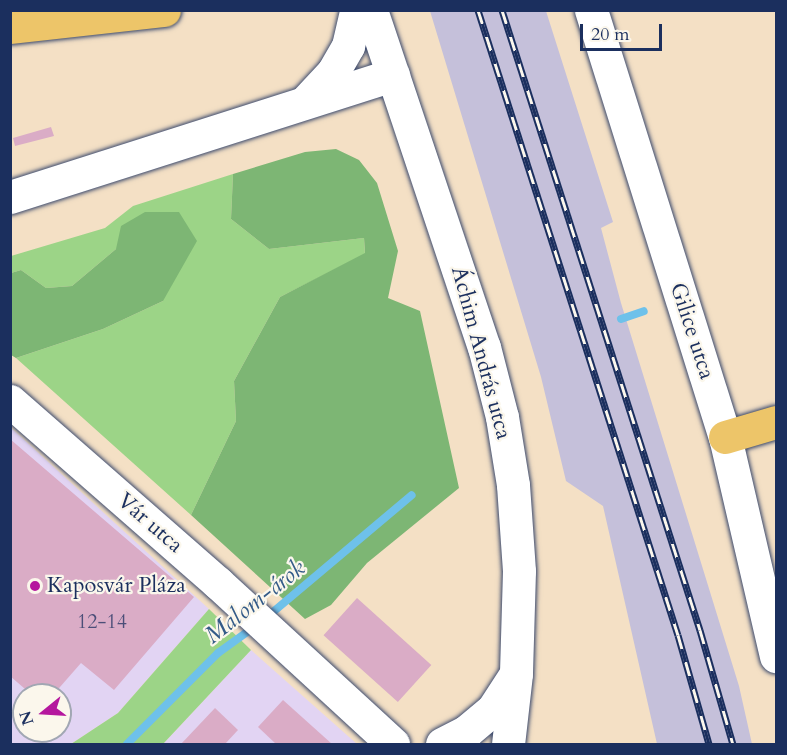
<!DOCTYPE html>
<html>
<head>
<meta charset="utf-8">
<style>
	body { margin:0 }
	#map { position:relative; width:787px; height:755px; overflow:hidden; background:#f4e0c5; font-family:Cardo,serif }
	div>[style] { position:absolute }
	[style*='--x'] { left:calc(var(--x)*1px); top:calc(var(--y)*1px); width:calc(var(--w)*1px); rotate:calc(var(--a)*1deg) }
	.built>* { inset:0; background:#e2d4f3 }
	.industrial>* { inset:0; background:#c5c0da }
	.green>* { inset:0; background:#9cd487 }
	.forest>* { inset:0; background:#7db674 }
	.stream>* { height:8px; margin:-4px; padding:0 4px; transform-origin:4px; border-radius:4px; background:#6ec1ea }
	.building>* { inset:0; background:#daacc6; transform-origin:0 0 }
	.roads { filter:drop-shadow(0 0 2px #3c4a6d) drop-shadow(0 0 2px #3c4a6d) }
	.minor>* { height:33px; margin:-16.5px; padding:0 16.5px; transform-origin:16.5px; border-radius:16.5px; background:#fff }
	.major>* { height:33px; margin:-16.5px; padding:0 16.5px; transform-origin:16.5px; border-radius:16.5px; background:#edc569 }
	.rail>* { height:7px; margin-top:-3.5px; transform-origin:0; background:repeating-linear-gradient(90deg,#fbf7ec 0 14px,#1b2f5e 0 28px); box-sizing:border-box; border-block:2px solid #1b2f5e }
	.dots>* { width:16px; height:16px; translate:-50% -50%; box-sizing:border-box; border:3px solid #fbf7ec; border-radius:50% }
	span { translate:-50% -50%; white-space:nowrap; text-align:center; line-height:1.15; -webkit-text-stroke:4.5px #fbf7ec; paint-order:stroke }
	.number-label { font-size:20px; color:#4b4e78 }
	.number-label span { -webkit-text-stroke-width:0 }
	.street-label { font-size:22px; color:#1b2f5e }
	.poi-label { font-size:22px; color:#1b2f5e }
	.left { translate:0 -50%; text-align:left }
	.water-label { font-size:24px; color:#345b88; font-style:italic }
	.frame { position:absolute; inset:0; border:12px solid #1b2f5e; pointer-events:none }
	.north { position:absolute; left:12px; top:683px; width:60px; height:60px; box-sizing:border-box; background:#fbf7ec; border:2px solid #a1a7b3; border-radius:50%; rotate:252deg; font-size:16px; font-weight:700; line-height:24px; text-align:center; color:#1b2f5e }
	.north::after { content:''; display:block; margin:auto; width:21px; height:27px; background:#b5179e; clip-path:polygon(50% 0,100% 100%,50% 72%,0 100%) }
	.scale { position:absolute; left:580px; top:24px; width:82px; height:27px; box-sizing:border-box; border:3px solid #1b2f5e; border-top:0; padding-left:8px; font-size:18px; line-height:21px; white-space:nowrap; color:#1b2f5e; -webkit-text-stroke:4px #fbf7ec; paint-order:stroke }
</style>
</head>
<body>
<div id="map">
	<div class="built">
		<i style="clip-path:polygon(evenodd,10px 427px,209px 609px,118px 713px,71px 744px,11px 744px,10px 427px,24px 695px,60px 695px,60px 731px,24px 731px,24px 695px)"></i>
		<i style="clip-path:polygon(251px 650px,357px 744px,163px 744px)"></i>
	</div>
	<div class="industrial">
		<i style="clip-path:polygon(430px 11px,546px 11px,613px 222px,601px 228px,621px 303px,739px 686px,752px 744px,657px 744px,603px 506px,566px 481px,541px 377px)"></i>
	</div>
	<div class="green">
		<i style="clip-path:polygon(233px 174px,231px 219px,269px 249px,364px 238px,365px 254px,280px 297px,234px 381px,236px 421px,191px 515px,16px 358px,103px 329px,163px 301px,116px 249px,72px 286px,46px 288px,21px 270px,11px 273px,11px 256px,105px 228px,133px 206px)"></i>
		<i style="clip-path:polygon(209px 609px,251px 650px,163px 744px,71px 744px,118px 713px)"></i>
	</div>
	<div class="forest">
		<i style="clip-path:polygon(336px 149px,359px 160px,377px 183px,398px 251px,388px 298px,420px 311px,459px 488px,367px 563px,331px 605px,305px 619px,191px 515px,236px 421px,234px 381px,280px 297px,365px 253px,364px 238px,269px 249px,231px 219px,233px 174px,305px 152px)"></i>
		<i style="clip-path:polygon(145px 212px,179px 212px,197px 241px,163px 301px,103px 329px,16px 358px,11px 355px,11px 273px,21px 270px,46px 288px,72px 286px,116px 249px,121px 226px)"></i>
	</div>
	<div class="stream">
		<i style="--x:621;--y:319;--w:24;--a:-19"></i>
		<i style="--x:267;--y:617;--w:189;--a:-40.1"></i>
		<i style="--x:127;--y:744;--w:129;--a:-45"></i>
		<i style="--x:218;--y:653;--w:44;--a:-35.8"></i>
	</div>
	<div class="building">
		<i style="clip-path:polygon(51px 127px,54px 136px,15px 146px,13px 138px)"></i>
		<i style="clip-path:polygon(10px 439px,194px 597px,114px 690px,81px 663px,53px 695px,32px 695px,10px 676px)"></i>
		<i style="left:357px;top:598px;width:100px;height:50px;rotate:42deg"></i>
		<i style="clip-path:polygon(283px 700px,332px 744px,276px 744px,258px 727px)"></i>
		<i style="clip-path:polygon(215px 708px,238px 730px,225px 744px,181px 744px)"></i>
	</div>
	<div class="roads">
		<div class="minor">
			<i style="--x:371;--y:10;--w:355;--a:71.5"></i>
			<i style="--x:484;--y:347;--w:72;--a:75.6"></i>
			<i style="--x:502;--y:417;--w:69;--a:80.8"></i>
			<i style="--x:513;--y:485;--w:86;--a:86"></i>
			<i style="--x:519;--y:571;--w:103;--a:91.7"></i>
			<i style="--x:516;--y:674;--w:70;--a:96.5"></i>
			<i style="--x:591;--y:10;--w:448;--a:72.6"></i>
			<i style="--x:725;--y:437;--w:225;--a:76.9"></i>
			<i style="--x:306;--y:101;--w:40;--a:-47"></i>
			<i style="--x:333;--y:72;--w:30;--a:-60"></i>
			<i style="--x:348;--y:46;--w:37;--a:-77"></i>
			<i style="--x:10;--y:197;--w:402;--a:-17.7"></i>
			<i style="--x:10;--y:401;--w:276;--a:41.2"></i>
			<i style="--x:218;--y:583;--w:238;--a:42.6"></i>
			<i style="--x:442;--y:744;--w:28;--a:-27"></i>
			<i style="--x:467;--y:731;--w:34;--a:-40"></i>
			<i style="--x:493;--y:709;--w:37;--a:-57"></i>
		</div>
		<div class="major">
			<i style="--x:10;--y:27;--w:155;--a:-6.3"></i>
			<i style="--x:725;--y:437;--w:53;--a:-16.4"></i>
		</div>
	</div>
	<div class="rail">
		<i style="--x:478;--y:10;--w:656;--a:72.26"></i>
		<i style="--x:678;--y:635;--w:113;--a:74.1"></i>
		<i style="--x:502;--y:10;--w:651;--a:72.29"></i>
		<i style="--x:700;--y:630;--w:119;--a:73.9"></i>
	</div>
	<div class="dots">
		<i style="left:35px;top:586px;background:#b5179e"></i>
	</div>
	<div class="number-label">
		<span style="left:102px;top:621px">12-14</span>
	</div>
	<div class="street-label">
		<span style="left:692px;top:331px;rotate:72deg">Gilice utca</span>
		<span style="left:481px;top:353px;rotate:75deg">Áchim András utca</span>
		<span style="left:150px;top:523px;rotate:41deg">Vár utca</span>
	</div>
	<div class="poi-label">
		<span class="left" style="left:47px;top:586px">Kaposvár Pláza</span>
	</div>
	<div class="water-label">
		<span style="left:255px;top:602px;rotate:-38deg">Malom-árok</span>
	</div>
	<div class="frame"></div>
	<div class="north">N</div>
	<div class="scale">20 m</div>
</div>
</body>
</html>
